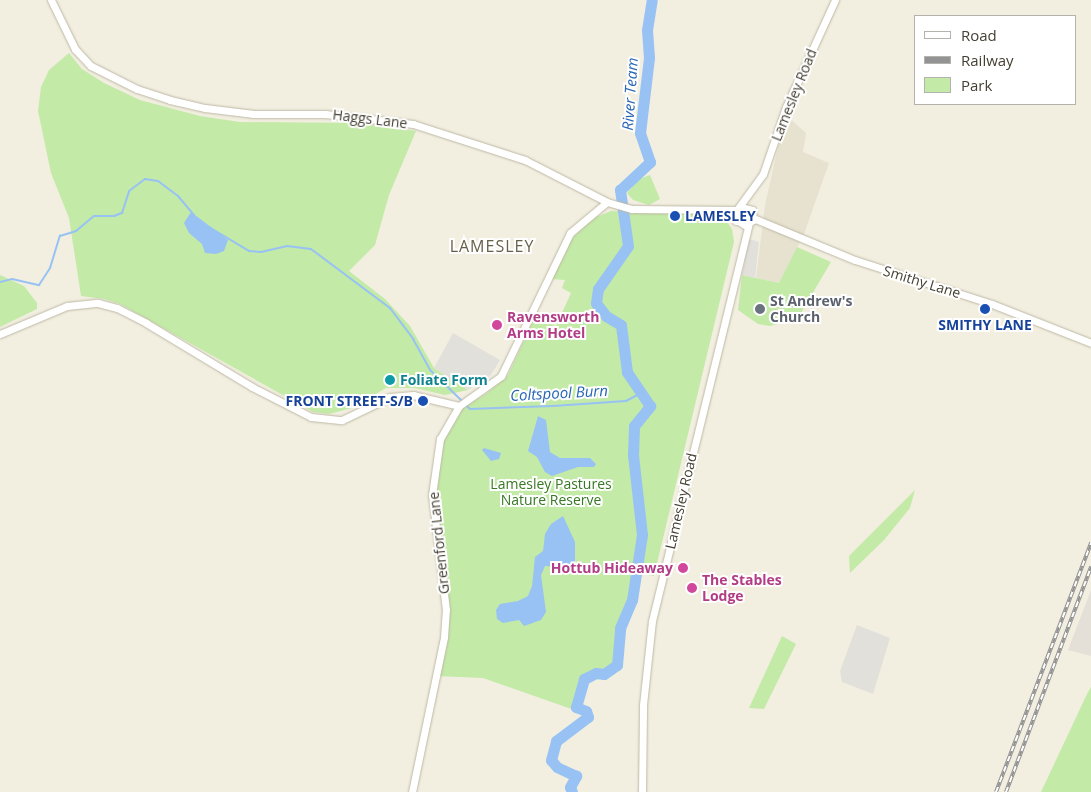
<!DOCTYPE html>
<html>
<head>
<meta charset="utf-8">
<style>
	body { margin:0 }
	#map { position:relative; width:1091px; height:792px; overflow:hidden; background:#f2efe1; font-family:"Open Sans",sans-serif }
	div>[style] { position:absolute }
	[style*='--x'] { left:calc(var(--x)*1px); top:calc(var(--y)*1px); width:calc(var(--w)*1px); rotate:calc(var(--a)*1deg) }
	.residential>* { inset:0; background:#e6e2cf }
	.industrial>* { inset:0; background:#e4e0d7 }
	.green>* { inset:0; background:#c3eaa7 }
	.parking>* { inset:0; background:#e2e0db }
	.water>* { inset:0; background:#98c2f4 }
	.stream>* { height:2px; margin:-1px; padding:0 1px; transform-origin:1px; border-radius:1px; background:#98c2f4 }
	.river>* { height:11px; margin:-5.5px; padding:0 5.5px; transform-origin:5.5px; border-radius:5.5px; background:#98c2f4 }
	.roads { filter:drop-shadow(0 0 1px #beb8a4) drop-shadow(0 0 1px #beb8a4) }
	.minor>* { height:7px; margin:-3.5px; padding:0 3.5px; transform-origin:3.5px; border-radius:3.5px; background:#fff }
	.rail>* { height:4px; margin-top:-2px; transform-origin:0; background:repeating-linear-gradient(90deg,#fff 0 5.5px,#939393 0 11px); box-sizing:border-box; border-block:1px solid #939393 }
	.dots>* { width:14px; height:14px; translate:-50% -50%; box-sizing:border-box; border:2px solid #fff; border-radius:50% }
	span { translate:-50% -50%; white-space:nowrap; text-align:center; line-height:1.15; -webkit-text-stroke:4px #fff; paint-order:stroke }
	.street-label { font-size:14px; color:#443f32 }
	.transit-label { font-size:14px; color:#164399; font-weight:700 }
	.left { translate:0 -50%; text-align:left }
	.right { translate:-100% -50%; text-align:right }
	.worship-label { font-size:14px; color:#5b616d; font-weight:700 }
	.hotel-label { font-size:14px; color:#b23c85; font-weight:700 }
	.culture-label { font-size:14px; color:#0d838f; font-weight:700 }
	.park-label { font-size:14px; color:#377823 }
	.water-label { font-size:15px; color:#2665b5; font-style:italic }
	.quarter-label { font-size:16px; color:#675f49; letter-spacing:1px }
	.legend { position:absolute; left:914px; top:15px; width:162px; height:90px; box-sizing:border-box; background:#fff; border:1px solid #b4b2ad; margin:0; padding:6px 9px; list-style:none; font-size:15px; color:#443f32 }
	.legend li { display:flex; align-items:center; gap:10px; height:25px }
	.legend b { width:25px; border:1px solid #b4b2ad }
</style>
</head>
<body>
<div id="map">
	<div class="residential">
		<i style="clip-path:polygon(788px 117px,806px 133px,803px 152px,829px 163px,804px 234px,779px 283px,756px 278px,765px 205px,782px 130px)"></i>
	</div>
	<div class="industrial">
		<i style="clip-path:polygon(1091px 590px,1091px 656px,1068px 650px)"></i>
	</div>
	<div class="green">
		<i style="clip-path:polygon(69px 53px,82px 69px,104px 83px,140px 100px,200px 116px,240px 122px,361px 123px,416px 131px,389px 195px,375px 245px,349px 271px,385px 299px,410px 326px,434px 368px,468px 390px,445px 395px,415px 388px,386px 388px,352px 408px,329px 414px,313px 412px,120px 304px,104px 299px,81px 296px,69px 218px,51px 173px,38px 111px,41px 87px,49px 70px)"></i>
		<i style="clip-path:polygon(650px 175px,660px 199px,649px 205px,633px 200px,627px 193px,639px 179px)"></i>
		<i style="clip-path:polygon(611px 211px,714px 214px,724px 218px,732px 229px,734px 242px,654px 576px,636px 573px,632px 600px,620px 628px,617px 665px,604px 674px,596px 673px,584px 679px,576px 701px,580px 712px,483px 678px,436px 676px,446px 610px,432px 495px,436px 453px,459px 406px,468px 405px,487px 393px,508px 375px,535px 317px,556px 326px,571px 293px,562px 288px,565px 280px,551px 279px,567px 244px,591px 219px)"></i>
		<i style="clip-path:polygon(797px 247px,831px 262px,798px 318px,770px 326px,758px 324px,738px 310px,742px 275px,779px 283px)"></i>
		<i style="clip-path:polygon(0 275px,24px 286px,37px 303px,37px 309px,0 327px)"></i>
		<i style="clip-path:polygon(915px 490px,910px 508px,884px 540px,850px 573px,849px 556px)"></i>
		<i style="clip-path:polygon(782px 636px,796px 644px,764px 709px,749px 708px)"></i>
		<i style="clip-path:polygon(1091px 687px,1091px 792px,1041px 792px,1087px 694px)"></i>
	</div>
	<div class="parking">
		<i style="clip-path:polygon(749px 239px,759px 242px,755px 278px,742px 275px)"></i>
		<i style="clip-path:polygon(453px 333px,500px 360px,491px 375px,468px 390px,434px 368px)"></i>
		<i style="clip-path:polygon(857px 625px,890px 638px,873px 694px,842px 682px,840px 671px)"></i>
	</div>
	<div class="water">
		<i style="clip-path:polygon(191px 212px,228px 240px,224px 251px,216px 254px,205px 253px,202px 244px,189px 233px,184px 223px)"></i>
		<i style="clip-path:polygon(538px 416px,546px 420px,550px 452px,560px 458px,590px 458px,596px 464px,594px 467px,578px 467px,552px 476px,545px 472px,537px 457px,528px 451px)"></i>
		<i style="clip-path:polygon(484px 448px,501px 453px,499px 459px,491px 461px,482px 450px)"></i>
		<i style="clip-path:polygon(563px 516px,575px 542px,575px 563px,571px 568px,545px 566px,541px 575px,546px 612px,541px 620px,524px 626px,519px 620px,503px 623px,497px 619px,496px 610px,500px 604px,518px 601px,528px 596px,532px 586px,535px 557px,543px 551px,545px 534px,551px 524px)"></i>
	</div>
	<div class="stream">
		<i style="--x:209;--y:227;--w:47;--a:31"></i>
		<i style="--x:249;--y:251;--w:12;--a:5"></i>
		<i style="--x:261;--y:252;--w:27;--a:-13"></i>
		<i style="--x:287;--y:246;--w:24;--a:7"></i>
		<i style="--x:311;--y:249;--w:99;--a:36.8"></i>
		<i style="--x:390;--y:308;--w:39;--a:53"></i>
		<i style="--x:413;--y:339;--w:35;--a:61"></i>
		<i style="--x:430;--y:370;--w:45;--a:44.1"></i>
		<i style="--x:0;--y:282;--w:12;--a:-14"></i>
		<i style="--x:12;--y:279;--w:28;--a:13"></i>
		<i style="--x:39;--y:285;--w:20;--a:-57"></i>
		<i style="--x:50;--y:268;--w:34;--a:-73"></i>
		<i style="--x:60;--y:236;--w:17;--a:-17"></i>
		<i style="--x:76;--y:231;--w:23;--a:-40"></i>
		<i style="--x:94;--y:216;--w:20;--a:0"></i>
		<i style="--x:114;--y:216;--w:9;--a:-21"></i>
		<i style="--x:122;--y:213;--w:23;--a:-72"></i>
		<i style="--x:129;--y:191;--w:20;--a:-37"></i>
		<i style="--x:145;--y:179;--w:13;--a:9"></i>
		<i style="--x:158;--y:181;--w:25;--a:37"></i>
		<i style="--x:178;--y:196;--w:25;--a:50"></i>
		<i style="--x:465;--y:404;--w:7;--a:45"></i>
		<i style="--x:470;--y:409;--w:83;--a:-2.1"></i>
		<i style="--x:553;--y:406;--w:73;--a:-3.9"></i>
		<i style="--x:626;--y:401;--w:19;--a:-28"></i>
	</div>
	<div class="river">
		<i style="--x:572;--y:792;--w:5;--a:-112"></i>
		<i style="--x:570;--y:787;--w:13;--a:-61"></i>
		<i style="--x:576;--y:776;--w:21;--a:-155"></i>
		<i style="--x:557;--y:767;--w:9;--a:-131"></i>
		<i style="--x:551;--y:760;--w:20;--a:-75"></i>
		<i style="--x:556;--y:741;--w:40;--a:-37"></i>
		<i style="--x:588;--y:717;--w:6;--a:-108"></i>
		<i style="--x:586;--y:711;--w:11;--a:-158"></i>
		<i style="--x:576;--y:707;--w:29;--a:-74"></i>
		<i style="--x:584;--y:679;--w:13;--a:-27"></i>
		<i style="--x:596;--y:673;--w:8;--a:7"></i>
		<i style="--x:604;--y:674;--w:16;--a:-35"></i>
		<i style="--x:617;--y:665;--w:37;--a:-85"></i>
		<i style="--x:620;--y:628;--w:30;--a:-67"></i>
		<i style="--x:632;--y:600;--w:66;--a:-81.3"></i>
		<i style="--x:642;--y:535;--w:81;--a:-96.4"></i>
		<i style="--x:633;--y:455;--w:29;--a:-88"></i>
		<i style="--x:634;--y:426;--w:26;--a:-51"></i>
		<i style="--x:650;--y:406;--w:41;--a:-124.1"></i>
		<i style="--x:627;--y:372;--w:47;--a:-97.3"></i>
		<i style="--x:621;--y:325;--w:17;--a:-149"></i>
		<i style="--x:606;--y:316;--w:16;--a:-128"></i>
		<i style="--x:596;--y:303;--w:14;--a:-82"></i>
		<i style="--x:598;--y:289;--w:52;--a:-55.1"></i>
		<i style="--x:628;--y:246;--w:57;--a:-98.1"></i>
		<i style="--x:620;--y:190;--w:41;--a:-43"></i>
		<i style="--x:650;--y:162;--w:31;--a:-109"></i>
		<i style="--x:640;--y:133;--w:76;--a:-83.2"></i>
		<i style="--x:649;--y:58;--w:28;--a:-94"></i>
		<i style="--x:647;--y:30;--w:30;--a:-81"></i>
	</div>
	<div class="roads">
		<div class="minor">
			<i style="--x:51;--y:0;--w:55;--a:63.9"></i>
			<i style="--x:75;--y:49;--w:23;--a:47"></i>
			<i style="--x:91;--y:66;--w:51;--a:26.6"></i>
			<i style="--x:137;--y:89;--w:35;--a:18"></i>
			<i style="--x:170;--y:100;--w:36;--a:13"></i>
			<i style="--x:205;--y:108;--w:49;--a:7"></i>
			<i style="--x:254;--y:114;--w:71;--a:0"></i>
			<i style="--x:325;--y:114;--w:89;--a:6.5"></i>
			<i style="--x:413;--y:124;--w:118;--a:17.8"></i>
			<i style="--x:525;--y:160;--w:92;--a:27.1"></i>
			<i style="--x:607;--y:202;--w:26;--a:16"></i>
			<i style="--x:632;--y:209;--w:105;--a:0.5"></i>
			<i style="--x:753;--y:218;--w:110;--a:22.4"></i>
			<i style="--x:855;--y:260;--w:144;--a:17.8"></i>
			<i style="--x:992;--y:304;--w:106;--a:21.5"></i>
			<i style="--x:735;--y:219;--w:12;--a:31"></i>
			<i style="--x:745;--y:225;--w:9;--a:-32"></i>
			<i style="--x:753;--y:220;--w:10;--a:-96"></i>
			<i style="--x:752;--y:210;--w:11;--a:-165"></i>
			<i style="--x:736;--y:221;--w:10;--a:-90"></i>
			<i style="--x:736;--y:211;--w:46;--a:-53.9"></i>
			<i style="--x:763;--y:174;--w:71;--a:-71.1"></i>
			<i style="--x:786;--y:107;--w:118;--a:-65.4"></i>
			<i style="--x:0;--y:334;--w:73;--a:-22.7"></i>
			<i style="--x:67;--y:306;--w:31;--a:-6"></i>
			<i style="--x:98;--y:303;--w:20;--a:15"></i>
			<i style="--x:117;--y:308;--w:33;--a:27"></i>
			<i style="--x:146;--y:323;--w:124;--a:31.1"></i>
			<i style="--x:252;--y:387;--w:66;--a:27"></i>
			<i style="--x:311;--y:417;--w:31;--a:6"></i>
			<i style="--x:342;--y:420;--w:53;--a:-25.6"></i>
			<i style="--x:390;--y:397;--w:23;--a:-5"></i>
			<i style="--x:413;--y:395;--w:47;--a:13.4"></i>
			<i style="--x:412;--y:792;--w:158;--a:-78.3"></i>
			<i style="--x:444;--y:637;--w:27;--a:-86"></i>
			<i style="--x:446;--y:610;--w:116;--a:-96.9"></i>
			<i style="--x:432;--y:495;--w:57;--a:-81.9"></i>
			<i style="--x:440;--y:439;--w:38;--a:-60"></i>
			<i style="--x:459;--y:406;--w:52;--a:-35.5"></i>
			<i style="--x:501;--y:376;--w:159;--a:-64.2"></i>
			<i style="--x:570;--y:233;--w:48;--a:-40"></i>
			<i style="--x:642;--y:792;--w:87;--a:-89.3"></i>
			<i style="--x:643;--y:705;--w:84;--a:-83.9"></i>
			<i style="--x:652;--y:621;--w:409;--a:-76.3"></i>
		</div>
	</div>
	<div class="rail">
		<i style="--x:996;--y:792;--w:267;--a:-69.1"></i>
		<i style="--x:1006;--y:792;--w:241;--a:-69.3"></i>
	</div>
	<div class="dots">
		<i style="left:675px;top:216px;background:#1a4fb4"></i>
		<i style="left:760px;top:309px;background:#6b7280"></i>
		<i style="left:985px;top:309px;background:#1a4fb4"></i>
		<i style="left:497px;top:325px;background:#d1479c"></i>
		<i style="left:390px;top:380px;background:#0f9aa8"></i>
		<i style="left:423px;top:401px;background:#1a4fb4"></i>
		<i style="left:683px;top:568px;background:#d1479c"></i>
		<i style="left:692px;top:588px;background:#d1479c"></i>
	</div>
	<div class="street-label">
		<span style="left:794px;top:95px;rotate:-68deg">Lamesley Road</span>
		<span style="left:370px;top:119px;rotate:7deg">Haggs Lane</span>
		<span style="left:922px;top:282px;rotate:17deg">Smithy Lane</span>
		<span style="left:681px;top:501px;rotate:-77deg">Lamesley Road</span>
		<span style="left:439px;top:543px;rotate:-96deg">Greenford Lane</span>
	</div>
	<div class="transit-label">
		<span class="left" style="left:685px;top:216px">LAMESLEY</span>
		<span style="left:985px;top:325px">SMITHY LANE</span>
		<span class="right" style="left:413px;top:401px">FRONT STREET-S/B</span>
	</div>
	<div class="worship-label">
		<span class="left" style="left:770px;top:309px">St Andrew's<br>Church</span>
	</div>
	<div class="hotel-label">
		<span class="left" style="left:507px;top:325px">Ravensworth<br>Arms Hotel</span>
		<span class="right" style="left:673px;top:568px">Hottub Hideaway</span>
		<span class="left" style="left:702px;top:588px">The Stables<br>Lodge</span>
	</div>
	<div class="culture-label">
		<span class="left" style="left:400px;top:380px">Foliate Form</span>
	</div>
	<div class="park-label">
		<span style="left:551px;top:492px">Lamesley Pastures<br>Nature Reserve</span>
	</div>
	<div class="water-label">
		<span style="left:630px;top:94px;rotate:-86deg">River Team</span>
		<span style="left:559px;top:393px;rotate:-3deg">Coltspool Burn</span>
	</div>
	<div class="quarter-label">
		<span style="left:492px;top:246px">LAMESLEY</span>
	</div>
	<ul class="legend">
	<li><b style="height:6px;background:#fff"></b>Road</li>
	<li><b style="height:6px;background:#939393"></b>Railway</li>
	<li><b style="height:14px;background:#c3eaa7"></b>Park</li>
	</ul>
</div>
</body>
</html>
